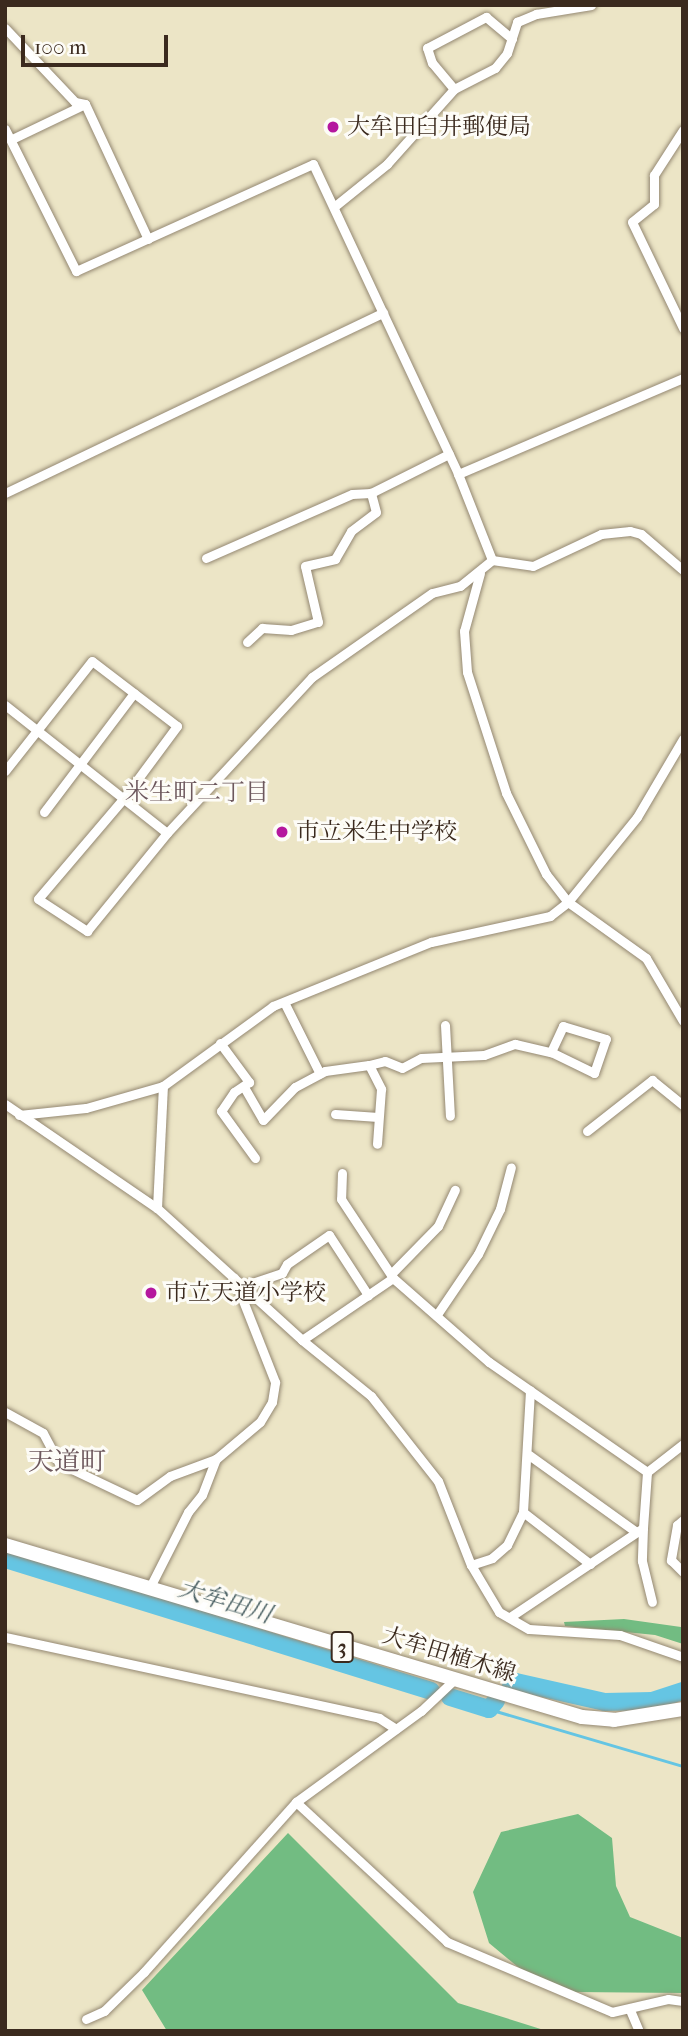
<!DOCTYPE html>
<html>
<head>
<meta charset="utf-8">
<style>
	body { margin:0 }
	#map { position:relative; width:688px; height:2036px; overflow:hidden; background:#ece5c6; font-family:"IM FELL French Canon","Noto Serif JP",serif }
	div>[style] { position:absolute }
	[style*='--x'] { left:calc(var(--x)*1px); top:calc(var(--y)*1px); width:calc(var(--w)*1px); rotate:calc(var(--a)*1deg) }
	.forest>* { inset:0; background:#72bc82 }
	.stream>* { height:2.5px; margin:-1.25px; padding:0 1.25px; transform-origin:1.25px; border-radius:1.25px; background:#65c5e3 }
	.river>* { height:18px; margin:-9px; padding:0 9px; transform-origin:9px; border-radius:9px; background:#65c5e3 }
	.roads { filter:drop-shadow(0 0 2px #948872) drop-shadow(0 0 2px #948872) }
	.street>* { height:9px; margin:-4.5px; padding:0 4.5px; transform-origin:4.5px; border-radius:4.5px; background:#fff }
	.primary>* { height:14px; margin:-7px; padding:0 7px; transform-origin:7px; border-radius:7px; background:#fff }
	.dots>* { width:19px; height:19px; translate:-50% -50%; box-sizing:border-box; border:4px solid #fdfcf7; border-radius:50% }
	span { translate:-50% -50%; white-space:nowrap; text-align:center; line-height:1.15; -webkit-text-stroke:6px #fdfcf7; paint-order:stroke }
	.shield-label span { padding:2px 5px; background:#fdfcf7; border:2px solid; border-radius:5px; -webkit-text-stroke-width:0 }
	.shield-label { font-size:21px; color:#3b2a1e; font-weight:700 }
	.poi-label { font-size:23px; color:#3b2a1e }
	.left { translate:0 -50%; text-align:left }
	.street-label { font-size:23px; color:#3b2a1e }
	.neighbourhood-label { font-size:24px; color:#6d585d }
	.water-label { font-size:24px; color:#4a6063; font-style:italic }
	.quarter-label { font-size:26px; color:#6d585d }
	.frame { position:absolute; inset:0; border:7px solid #3b2a1e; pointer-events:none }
	.scale { position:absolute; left:21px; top:35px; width:147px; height:32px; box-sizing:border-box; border:4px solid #3b2a1e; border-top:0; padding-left:9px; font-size:21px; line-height:24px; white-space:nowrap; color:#3b2a1e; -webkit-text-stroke:5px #fdfcf7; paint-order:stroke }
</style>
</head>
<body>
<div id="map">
	<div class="forest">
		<i style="clip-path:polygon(624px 1619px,681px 1627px,683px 1644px,655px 1635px,565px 1626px,564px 1622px)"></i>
		<i style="clip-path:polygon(578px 1814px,612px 1838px,616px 1886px,630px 1917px,683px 1938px,683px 1993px,573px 1992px,530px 1977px,489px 1943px,473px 1892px,501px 1832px)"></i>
		<i style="clip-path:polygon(288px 1833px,458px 2003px,547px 2031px,167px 2031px,142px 1990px)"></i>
	</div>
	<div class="stream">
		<i style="--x:489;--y:1709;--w:202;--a:16.4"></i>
	</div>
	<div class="river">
		<i style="--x:5;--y:1559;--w:446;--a:17.2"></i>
		<i style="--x:511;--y:1686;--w:6;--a:-39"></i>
		<i style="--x:516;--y:1682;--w:91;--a:12.7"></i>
		<i style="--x:605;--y:1702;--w:47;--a:-1.2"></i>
		<i style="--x:652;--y:1701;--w:33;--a:-18"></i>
		<i style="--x:450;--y:1697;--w:41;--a:17.1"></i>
		<i style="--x:489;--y:1709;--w:11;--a:-49"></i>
	</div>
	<div class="roads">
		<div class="street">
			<i style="--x:5;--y:28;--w:102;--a:46.6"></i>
			<i style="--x:75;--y:102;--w:10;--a:11"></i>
			<i style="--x:454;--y:89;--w:34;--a:-130"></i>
			<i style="--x:432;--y:63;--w:16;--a:-108"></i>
			<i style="--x:427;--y:48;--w:67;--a:-27.7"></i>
			<i style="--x:486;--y:17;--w:34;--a:40"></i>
			<i style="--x:5;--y:129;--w:159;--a:63.4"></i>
			<i style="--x:76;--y:271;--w:260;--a:-24.3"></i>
			<i style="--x:313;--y:164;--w:342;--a:64.9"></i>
			<i style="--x:458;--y:474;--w:92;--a:68.4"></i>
			<i style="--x:683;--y:130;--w:54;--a:122.8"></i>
			<i style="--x:654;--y:175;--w:29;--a:90"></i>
			<i style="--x:654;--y:204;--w:28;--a:141"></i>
			<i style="--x:632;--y:222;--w:118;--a:64.3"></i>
			<i style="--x:12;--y:139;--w:81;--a:-25.6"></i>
			<i style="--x:85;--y:104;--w:149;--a:65"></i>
			<i style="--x:335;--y:206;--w:67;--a:-38.9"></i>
			<i style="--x:387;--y:164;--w:101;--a:-48.2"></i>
			<i style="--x:454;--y:89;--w:46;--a:-27.1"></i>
			<i style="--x:495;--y:68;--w:19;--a:-51"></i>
			<i style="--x:507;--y:53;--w:33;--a:-72"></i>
			<i style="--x:517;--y:22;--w:21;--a:-23"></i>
			<i style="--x:536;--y:14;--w:56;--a:-9.3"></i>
			<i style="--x:458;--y:474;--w:245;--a:-23.1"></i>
			<i style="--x:5;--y:493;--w:419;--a:-25.5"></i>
			<i style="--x:206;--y:558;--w:159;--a:-23.7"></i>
			<i style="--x:352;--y:494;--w:19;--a:-3"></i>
			<i style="--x:371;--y:493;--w:87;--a:-26.6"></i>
			<i style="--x:492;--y:560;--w:41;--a:8.3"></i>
			<i style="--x:533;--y:566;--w:75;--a:-25.2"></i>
			<i style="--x:601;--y:534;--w:29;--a:-6"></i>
			<i style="--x:630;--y:531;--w:11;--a:15"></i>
			<i style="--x:641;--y:534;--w:55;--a:40.6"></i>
			<i style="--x:480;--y:573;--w:60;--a:105.4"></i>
			<i style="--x:464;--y:631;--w:41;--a:85.8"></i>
			<i style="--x:467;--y:672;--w:127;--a:72.1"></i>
			<i style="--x:506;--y:793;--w:90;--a:63.7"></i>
			<i style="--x:546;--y:874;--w:36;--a:52"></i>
			<i style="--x:568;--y:902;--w:96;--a:35.7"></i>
			<i style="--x:646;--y:958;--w:73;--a:59.6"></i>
			<i style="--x:247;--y:642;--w:21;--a:-43"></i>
			<i style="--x:262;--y:628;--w:29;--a:4"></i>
			<i style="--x:291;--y:630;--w:28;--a:-17"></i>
			<i style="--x:318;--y:622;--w:57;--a:-103.1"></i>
			<i style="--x:305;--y:566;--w:31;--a:-13"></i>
			<i style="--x:335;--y:559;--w:32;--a:-60"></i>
			<i style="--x:351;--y:531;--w:31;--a:-37"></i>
			<i style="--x:376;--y:512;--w:20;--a:-105"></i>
			<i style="--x:5;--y:705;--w:206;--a:38.3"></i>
			<i style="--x:5;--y:771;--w:140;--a:-51.7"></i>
			<i style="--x:92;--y:661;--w:107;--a:37.4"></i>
			<i style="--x:177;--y:726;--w:91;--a:126.5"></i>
			<i style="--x:123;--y:799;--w:131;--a:130.4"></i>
			<i style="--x:38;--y:899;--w:59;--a:33.1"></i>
			<i style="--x:87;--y:931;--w:127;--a:-50.8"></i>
			<i style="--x:167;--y:833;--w:213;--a:-47.1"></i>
			<i style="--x:312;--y:677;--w:146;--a:-35"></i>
			<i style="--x:432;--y:593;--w:29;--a:-14"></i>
			<i style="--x:460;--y:586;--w:41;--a:-39.1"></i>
			<i style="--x:44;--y:812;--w:149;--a:-52.9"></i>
			<i style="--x:284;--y:1002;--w:80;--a:63.4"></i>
			<i style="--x:445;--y:1025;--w:91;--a:86.9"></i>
			<i style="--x:220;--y:1043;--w:49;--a:53.4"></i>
			<i style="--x:249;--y:1082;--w:18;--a:146"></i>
			<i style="--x:234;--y:1092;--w:23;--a:124"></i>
			<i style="--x:221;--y:1111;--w:58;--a:54.1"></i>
			<i style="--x:369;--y:1065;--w:16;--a:-14"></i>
			<i style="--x:385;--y:1061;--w:18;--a:22"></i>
			<i style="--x:402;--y:1068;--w:21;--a:-28"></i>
			<i style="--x:421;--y:1058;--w:63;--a:-2.7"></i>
			<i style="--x:484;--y:1055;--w:33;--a:-20"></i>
			<i style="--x:515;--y:1044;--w:37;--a:13"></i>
			<i style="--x:551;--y:1052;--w:48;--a:26"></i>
			<i style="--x:594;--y:1073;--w:36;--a:-71"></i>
			<i style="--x:606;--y:1039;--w:45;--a:-163.2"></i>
			<i style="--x:563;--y:1026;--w:29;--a:115"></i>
			<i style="--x:244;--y:1087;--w:38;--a:60"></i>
			<i style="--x:263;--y:1120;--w:46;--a:-45.9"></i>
			<i style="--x:295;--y:1087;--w:34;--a:-28"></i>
			<i style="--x:325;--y:1071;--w:44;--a:-7.8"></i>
			<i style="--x:369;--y:1065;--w:27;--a:63"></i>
			<i style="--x:381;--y:1089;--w:55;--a:94.2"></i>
			<i style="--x:5;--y:1104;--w:184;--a:34.4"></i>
			<i style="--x:157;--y:1208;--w:196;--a:42.3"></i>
			<i style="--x:302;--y:1340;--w:89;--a:39.1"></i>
			<i style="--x:371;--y:1396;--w:108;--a:51.8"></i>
			<i style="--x:438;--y:1481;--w:90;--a:68.6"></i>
			<i style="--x:471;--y:1565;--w:55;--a:59.2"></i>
			<i style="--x:499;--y:1612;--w:34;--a:30"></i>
			<i style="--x:529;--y:1629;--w:91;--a:3.8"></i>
			<i style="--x:620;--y:1635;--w:67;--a:19.2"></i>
			<i style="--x:335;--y:1114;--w:43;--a:4"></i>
			<i style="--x:19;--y:1115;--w:67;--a:-6"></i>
			<i style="--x:86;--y:1108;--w:80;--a:-15.9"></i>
			<i style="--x:163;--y:1086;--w:136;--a:-36"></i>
			<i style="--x:273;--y:1006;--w:170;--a:-22.1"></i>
			<i style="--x:431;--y:942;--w:122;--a:-12.3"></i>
			<i style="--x:550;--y:916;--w:23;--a:-38"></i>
			<i style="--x:568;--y:902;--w:109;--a:-50.9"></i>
			<i style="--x:637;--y:817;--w:91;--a:-59.5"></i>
			<i style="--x:587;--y:1131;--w:83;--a:-38.1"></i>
			<i style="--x:652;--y:1080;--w:40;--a:39"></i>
			<i style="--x:342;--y:1173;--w:26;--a:92"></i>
			<i style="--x:341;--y:1199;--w:95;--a:56.6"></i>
			<i style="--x:393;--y:1278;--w:128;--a:41.2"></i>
			<i style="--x:489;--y:1362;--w:193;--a:34.8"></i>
			<i style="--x:157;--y:1208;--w:122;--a:-87.2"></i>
			<i style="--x:391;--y:1274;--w:67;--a:-45.6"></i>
			<i style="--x:438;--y:1226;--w:40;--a:-65"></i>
			<i style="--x:243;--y:1286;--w:41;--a:-18.4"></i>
			<i style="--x:282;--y:1273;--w:10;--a:-61"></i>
			<i style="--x:287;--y:1264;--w:51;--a:-34.6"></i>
			<i style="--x:329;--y:1235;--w:72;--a:57"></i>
			<i style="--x:438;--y:1313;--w:71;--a:-55.9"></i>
			<i style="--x:478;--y:1254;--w:50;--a:-63.9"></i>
			<i style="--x:500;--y:1209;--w:43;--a:-75.3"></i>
			<i style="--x:302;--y:1340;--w:110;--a:-34.3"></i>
			<i style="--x:5;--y:1412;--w:43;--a:28.9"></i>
			<i style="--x:43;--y:1433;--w:34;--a:62"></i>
			<i style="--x:59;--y:1463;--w:86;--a:25.4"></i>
			<i style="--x:137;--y:1500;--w:41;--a:-36"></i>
			<i style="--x:170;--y:1476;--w:49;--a:-20.3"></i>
			<i style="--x:216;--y:1459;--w:57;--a:-40.1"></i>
			<i style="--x:260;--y:1422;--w:23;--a:-59"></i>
			<i style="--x:272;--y:1402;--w:20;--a:-81"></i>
			<i style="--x:275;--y:1382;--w:112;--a:-111.5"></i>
			<i style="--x:529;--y:1455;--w:132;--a:35.7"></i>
			<i style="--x:523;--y:1512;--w:85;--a:37.8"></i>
			<i style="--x:683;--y:1520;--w:8;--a:140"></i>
			<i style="--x:677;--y:1525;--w:36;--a:100"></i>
			<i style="--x:671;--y:1560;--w:17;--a:45"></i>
			<i style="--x:643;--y:1528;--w:33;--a:92"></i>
			<i style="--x:642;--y:1561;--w:42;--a:76.3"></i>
			<i style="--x:471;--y:1565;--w:22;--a:-18"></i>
			<i style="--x:492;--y:1558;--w:20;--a:-41"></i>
			<i style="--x:507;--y:1545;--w:37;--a:-64"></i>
			<i style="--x:523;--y:1512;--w:122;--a:-86.7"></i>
			<i style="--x:149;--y:1589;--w:86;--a:-63.1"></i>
			<i style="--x:188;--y:1512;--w:22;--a:-51"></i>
			<i style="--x:202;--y:1495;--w:39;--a:-69"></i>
			<i style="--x:510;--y:1617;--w:160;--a:-33.8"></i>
			<i style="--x:643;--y:1528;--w:56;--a:-85.9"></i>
			<i style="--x:647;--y:1472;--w:46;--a:-37.9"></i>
			<i style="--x:5;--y:1637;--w:383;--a:12.2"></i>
			<i style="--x:379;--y:1718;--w:20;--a:33"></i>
			<i style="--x:296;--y:1802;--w:206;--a:42.8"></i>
			<i style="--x:447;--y:1942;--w:179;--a:23"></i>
			<i style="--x:612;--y:2012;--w:57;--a:-13.1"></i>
			<i style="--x:668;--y:1999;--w:15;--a:8"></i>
			<i style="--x:630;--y:2010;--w:23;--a:67"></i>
			<i style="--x:86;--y:2019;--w:20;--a:-24"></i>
			<i style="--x:104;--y:2011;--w:56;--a:-44.3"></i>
			<i style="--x:144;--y:1972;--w:228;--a:-48.2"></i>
			<i style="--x:296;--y:1802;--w:155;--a:-36.1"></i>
			<i style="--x:421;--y:1711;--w:48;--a:-43.3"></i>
		</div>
		<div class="primary">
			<i style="--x:5;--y:1545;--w:602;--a:16.6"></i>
			<i style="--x:582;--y:1717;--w:32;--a:5"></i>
			<i style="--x:614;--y:1720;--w:70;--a:-9.1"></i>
		</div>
	</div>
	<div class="dots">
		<i style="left:333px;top:127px;background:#b5179e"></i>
		<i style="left:282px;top:832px;background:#b5179e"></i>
		<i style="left:151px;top:1293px;background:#b5179e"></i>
	</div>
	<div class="shield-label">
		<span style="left:342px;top:1647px">3</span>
	</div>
	<div class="poi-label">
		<span class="left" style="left:347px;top:127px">大牟田臼井郵便局</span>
		<span class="left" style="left:296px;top:832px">市立米生中学校</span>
		<span class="left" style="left:165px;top:1293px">市立天道小学校</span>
	</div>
	<div class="street-label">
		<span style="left:449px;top:1655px;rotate:17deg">大牟田植木線</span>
	</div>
	<div class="neighbourhood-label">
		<span style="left:197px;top:793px">米生町二丁目</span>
	</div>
	<div class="water-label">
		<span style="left:225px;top:1602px;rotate:17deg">大牟田川</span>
	</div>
	<div class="quarter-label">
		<span style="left:67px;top:1462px">天道町</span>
	</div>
	<div class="frame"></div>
	<div class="scale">100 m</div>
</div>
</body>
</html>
